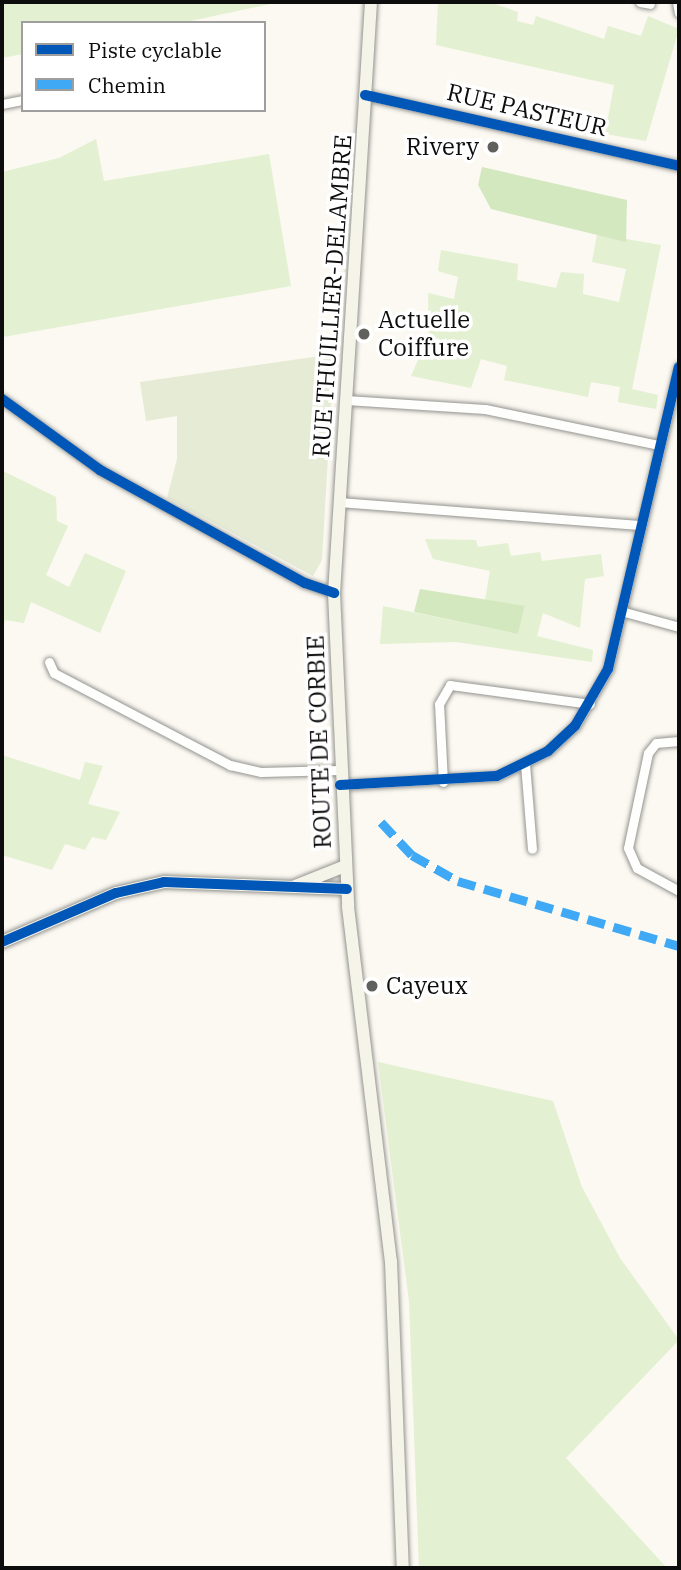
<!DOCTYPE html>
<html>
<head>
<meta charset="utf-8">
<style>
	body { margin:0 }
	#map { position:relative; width:681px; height:1570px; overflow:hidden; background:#fbf9f1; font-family:"IBM Plex Serif",serif }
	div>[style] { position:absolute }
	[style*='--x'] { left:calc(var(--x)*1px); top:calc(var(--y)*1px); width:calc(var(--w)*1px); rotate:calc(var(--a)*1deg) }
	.green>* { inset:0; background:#e3f0d1 }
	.forest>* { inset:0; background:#d3e8bf }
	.cemetery>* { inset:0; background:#e6ebd5 }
	.roads { filter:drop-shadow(0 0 2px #949390) drop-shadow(0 0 2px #949390) }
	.street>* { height:9px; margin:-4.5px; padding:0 4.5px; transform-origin:4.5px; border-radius:4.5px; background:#fefefd }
	.secondary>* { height:12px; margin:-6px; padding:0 6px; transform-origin:6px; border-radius:6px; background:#f5f4e8 }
	.quiet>* { height:9px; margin-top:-4.5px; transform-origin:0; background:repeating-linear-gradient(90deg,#3fa9f5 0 18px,transparent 0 27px) }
	.cycleway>* { height:10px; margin:-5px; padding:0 5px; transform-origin:5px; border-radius:5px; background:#0057b8 }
	.dots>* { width:19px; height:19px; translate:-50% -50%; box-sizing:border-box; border:4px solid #fff; border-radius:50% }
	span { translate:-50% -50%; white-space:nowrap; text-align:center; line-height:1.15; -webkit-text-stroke:7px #fff; paint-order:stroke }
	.street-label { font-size:24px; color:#0d0d0d }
	.poi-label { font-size:24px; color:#0d0d0d }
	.right { translate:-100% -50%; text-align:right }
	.left { translate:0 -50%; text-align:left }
	.frame { position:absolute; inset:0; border:4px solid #0d0d0d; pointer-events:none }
	.legend { position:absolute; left:21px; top:21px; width:245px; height:91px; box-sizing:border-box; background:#fff; border:2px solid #9e9e9e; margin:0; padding:9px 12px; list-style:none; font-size:21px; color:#0d0d0d }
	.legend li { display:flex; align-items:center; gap:14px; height:35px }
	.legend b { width:35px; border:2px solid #9e9e9e }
</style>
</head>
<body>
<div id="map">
	<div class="green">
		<i style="clip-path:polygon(2px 2px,280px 2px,181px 23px,23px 23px,23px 54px,2px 58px)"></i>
		<i style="clip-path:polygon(438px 2px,490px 2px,518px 12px,517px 21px,533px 25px,536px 16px,604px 39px,608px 26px,641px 36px,648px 16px,679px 29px,646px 141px,605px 134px,614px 85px,436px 45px)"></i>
		<i style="clip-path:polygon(96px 139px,104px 181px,269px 154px,291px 286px,3px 337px,2px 172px,59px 158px)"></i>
		<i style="clip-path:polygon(597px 234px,661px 245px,632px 389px,658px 395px,656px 409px,618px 402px,620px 387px,591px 382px,588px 397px,504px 380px,507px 366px,481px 359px,471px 388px,411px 376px,429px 335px,428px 293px,454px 299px,458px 277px,438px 271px,441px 250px,518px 264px,517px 280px,556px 288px,561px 272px,584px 274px,583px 294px,619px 302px,626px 269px,592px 262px)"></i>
		<i style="clip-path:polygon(2px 459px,3px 471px,56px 497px,57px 521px,68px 526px,46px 575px,69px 587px,85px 553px,126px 571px,100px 633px,31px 602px,24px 623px,5px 620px,2px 632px)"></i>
		<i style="clip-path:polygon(425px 539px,476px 540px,478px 547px,508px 543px,511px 556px,540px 552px,542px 561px,601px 554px,604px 576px,585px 579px,580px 628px,543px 613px,537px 636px,593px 650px,592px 662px,456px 642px,380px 644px,383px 606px,518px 634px,525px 607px,485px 600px,490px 571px,433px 559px)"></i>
		<i style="clip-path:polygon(2px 755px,80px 780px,85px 762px,103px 766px,88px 804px,120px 812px,106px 840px,92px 837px,85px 850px,65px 844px,52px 870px,2px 855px)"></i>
		<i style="clip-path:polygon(378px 1062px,553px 1101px,582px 1187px,620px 1258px,679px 1340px,566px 1458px,667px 1568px,419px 1568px,409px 1301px)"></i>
	</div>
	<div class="forest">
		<i style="clip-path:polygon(482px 167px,627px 200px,626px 242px,491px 209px,478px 185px)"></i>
		<i style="clip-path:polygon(420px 589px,525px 606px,518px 634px,414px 612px)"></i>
	</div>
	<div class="cemetery">
		<i style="clip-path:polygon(334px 354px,322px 560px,313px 576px,167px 498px,177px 459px,177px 416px,146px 421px,140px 382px)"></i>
	</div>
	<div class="roads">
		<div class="street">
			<i style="--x:640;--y:2;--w:10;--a:11"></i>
			<i style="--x:677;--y:2;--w:11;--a:80"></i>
			<i style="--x:365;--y:95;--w:322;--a:12.7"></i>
			<i style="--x:2;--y:104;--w:21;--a:-11"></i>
			<i style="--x:2;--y:399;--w:121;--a:35.9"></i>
			<i style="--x:100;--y:470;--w:234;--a:28.9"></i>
			<i style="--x:305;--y:583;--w:31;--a:19"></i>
			<i style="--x:346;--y:400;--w:139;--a:3.7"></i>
			<i style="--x:485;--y:409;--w:178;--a:11.7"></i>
			<i style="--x:340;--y:502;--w:302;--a:4.4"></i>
			<i style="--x:621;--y:611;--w:60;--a:15.4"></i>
			<i style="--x:49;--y:662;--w:12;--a:66"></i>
			<i style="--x:54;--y:673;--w:199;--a:27.6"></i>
			<i style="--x:230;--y:765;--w:32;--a:13"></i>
			<i style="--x:261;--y:772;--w:79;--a:-1.5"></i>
			<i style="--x:679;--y:741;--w:23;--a:175"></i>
			<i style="--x:656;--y:743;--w:13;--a:129"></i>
			<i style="--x:648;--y:753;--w:97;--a:101.9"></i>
			<i style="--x:628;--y:848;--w:22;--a:66"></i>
			<i style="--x:637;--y:868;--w:48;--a:28.7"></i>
			<i style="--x:525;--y:764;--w:85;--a:85.3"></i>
			<i style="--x:443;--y:782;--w:78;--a:-92.9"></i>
			<i style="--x:439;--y:704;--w:22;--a:-60"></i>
			<i style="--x:450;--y:685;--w:141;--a:7.7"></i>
			<i style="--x:340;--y:785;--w:157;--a:-3.3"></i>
			<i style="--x:497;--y:776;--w:57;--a:-26.1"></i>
			<i style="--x:548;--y:751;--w:37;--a:-43"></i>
			<i style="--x:575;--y:726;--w:66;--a:-59.9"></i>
			<i style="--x:608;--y:669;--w:310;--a:-76.8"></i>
		</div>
		<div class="secondary">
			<i style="--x:371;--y:2;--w:592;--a:93.58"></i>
			<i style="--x:334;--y:593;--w:314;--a:87.4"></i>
			<i style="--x:348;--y:907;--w:357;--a:83.1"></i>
			<i style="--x:391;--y:1261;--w:307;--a:87.8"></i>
			<i style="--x:295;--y:886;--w:54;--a:-21.8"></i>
			<i style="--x:2;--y:942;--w:124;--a:-23.3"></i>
			<i style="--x:116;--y:893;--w:49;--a:-12.9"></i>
			<i style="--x:164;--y:882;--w:183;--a:2.2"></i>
		</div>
	</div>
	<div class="quiet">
		<i style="--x:381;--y:822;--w:45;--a:46.8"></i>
		<i style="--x:412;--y:855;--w:53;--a:29.5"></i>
		<i style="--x:458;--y:881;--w:230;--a:16.4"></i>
	</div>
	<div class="cycleway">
		<i style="--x:365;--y:95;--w:322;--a:12.7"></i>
		<i style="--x:2;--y:399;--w:121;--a:35.9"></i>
		<i style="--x:100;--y:470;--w:234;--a:28.9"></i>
		<i style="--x:305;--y:583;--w:31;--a:19"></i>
		<i style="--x:340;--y:785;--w:157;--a:-3.3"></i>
		<i style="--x:497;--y:776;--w:57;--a:-26.1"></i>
		<i style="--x:548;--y:751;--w:37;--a:-43"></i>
		<i style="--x:575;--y:726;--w:66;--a:-59.9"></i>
		<i style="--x:608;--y:669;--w:310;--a:-76.8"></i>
		<i style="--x:2;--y:942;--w:124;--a:-23.3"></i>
		<i style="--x:116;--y:893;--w:49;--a:-12.9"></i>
		<i style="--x:164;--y:882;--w:183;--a:2.2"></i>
	</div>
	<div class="dots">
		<i style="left:493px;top:147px;background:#60605d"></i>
		<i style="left:364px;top:334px;background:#60605d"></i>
		<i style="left:372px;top:986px;background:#60605d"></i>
	</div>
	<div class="street-label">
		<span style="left:527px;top:110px;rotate:13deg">RUE PASTEUR</span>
		<span style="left:332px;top:296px;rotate:-86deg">RUE THUILLIER-DELAMBRE</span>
		<span style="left:319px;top:742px;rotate:-92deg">ROUTE DE CORBIE</span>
	</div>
	<div class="poi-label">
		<span class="right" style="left:479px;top:147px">Rivery</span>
		<span class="left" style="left:378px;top:334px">Actuelle<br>Coiffure</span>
		<span class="left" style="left:386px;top:986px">Cayeux</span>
	</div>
	<div class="frame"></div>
	<ul class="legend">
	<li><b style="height:9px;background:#0057b8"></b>Piste cyclable</li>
	<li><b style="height:9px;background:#3fa9f5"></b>Chemin</li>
	</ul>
</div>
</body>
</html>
